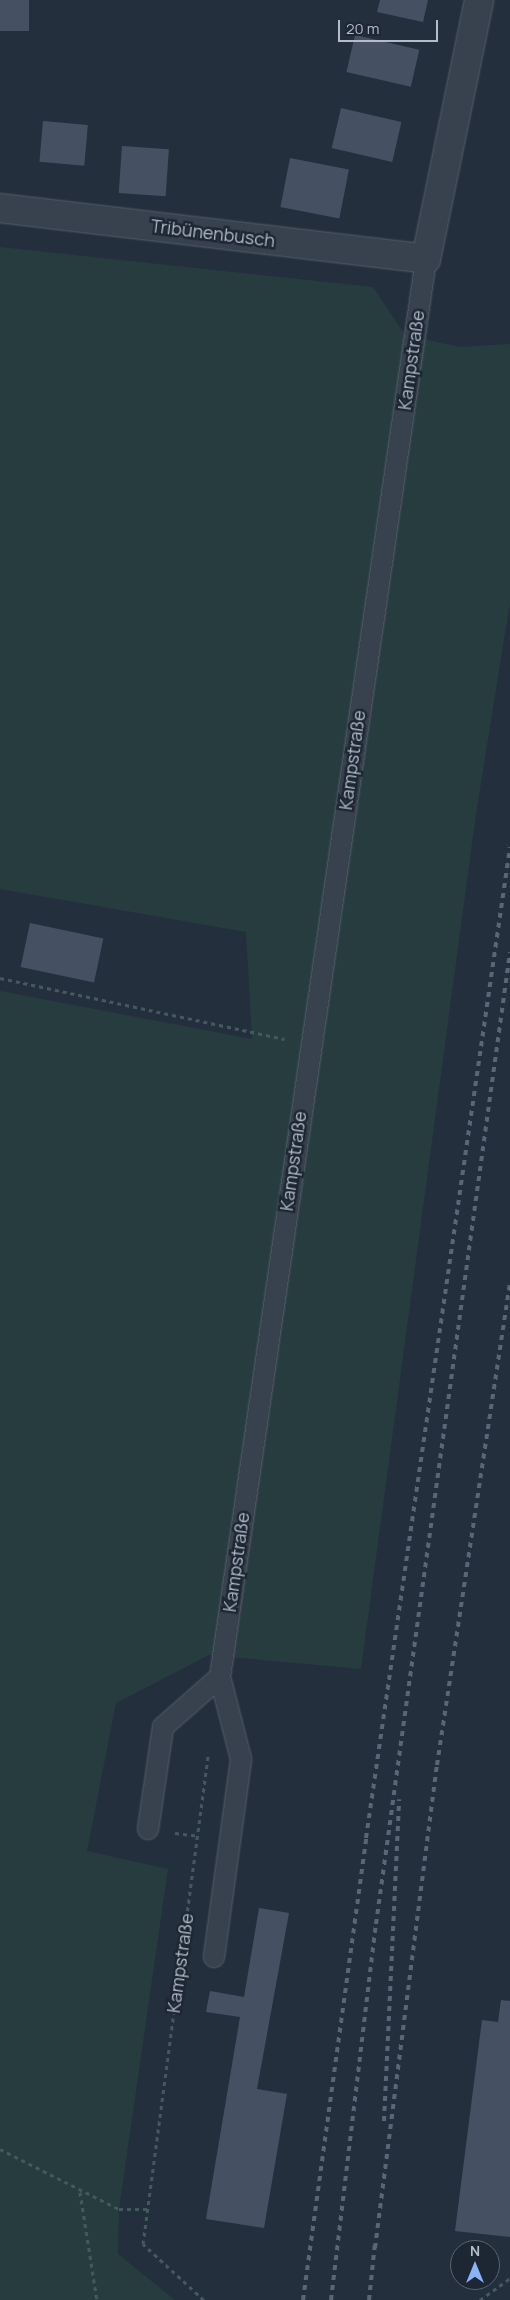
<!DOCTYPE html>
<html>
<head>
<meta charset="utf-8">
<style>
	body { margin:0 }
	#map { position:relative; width:510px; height:2300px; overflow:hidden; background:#242f3e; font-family:Manrope,sans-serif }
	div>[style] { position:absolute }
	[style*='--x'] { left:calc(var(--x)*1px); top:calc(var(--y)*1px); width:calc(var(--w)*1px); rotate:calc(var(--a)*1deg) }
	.green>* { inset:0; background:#263c3f }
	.building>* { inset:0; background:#455162; transform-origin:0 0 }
	.path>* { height:3px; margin-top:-1.5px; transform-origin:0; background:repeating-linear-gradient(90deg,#44595c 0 4px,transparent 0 8px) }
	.roads { filter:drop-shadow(0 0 1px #565f6c) drop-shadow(0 0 1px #565f6c) }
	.service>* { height:20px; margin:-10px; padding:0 10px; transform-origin:10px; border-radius:10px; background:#38414e }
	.minor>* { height:28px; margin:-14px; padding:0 14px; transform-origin:14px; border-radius:14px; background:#38414e }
	.rail>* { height:4px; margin-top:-2px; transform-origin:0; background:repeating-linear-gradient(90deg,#5a6575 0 5px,transparent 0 10px) }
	span { translate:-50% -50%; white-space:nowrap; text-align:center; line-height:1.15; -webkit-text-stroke:5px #1d2633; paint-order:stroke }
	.street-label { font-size:18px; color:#b4bcc9 }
	.north { position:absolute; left:450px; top:2240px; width:50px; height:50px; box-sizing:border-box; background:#1d2633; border:1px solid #59626f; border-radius:50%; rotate:0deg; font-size:14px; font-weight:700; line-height:20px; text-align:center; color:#b4bcc9 }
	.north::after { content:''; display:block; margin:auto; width:18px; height:22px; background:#8ab4f8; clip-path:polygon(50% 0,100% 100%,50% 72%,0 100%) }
	.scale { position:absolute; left:338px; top:20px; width:100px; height:22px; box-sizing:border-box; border:2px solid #b4bcc9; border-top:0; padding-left:6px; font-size:15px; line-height:18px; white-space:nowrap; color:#b4bcc9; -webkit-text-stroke:4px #1d2633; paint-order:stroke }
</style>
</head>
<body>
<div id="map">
	<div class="green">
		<i style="clip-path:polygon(0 247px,373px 287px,405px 335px,460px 347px,510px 344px,510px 602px,476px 814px,361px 1669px,209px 1655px,116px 1703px,87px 1851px,168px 1869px,119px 2209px,118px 2254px,175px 2300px,0 2300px,0 991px,252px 1039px,246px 932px,0 889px)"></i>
	</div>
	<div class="building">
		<i style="left:0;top:0;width:29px;height:31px"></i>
		<i style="clip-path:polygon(380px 0,428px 0,423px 22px,377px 12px)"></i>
		<i style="left:355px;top:35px;width:66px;height:38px;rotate:13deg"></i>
		<i style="left:341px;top:108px;width:62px;height:41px;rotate:13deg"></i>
		<i style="left:43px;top:121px;width:45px;height:41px;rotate:5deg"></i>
		<i style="left:122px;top:146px;width:47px;height:47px;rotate:4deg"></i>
		<i style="left:290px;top:158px;width:60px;height:50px;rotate:11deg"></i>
		<i style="left:30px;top:923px;width:75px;height:45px;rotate:12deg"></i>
		<i style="clip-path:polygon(259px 1908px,289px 1913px,257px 2089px,287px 2094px,264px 2228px,206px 2219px,240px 2017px,206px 2012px,210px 1991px,244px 1997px)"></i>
		<i style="clip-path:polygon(501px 2000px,510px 2001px,510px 2237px,455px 2231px,482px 2020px,498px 2022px)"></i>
	</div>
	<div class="path">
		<i style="--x:0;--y:978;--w:291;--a:12.1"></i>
		<i style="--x:175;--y:1833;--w:23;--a:7"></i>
		<i style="--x:0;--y:2149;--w:133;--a:26.8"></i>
		<i style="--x:119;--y:2209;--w:28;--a:0"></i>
		<i style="--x:80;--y:2192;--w:109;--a:81.1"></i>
		<i style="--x:204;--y:2300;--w:83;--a:-137.4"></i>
		<i style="--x:143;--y:2244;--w:496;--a:-82.4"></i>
		<i style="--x:480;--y:2300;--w:37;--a:-36"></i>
	</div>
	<div class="roads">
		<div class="service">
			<i style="--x:148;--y:1829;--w:103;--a:-81.6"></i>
			<i style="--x:163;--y:1727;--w:76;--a:-41.3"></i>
			<i style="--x:214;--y:1957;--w:200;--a:-82.2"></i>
			<i style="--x:241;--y:1759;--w:85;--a:-104.4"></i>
			<i style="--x:220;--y:1677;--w:1433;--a:-81.73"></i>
		</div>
		<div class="minor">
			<i style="--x:0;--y:208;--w:429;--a:6.8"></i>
			<i style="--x:426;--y:259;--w:264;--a:-78.4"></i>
		</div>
	</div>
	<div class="rail">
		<i style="--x:384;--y:2121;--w:322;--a:-87.3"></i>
		<i style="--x:375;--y:2248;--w:487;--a:-82.7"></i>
		<i style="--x:437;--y:1765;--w:486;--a:-81.4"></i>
		<i style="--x:303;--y:2300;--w:466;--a:-82.2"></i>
		<i style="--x:366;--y:1838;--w:1001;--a:-81.73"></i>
		<i style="--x:331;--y:2300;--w:379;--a:-83.2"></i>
		<i style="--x:376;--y:1924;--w:981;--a:-82.15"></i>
		<i style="--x:369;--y:2300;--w:57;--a:-84"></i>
	</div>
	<div class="street-label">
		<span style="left:213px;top:233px;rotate:7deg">Tribünenbusch</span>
		<span style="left:411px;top:360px;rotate:-82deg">Kampstraße</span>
		<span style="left:352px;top:760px;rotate:-82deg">Kampstraße</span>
		<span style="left:293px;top:1161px;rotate:-82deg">Kampstraße</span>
		<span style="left:236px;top:1562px;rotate:-82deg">Kampstraße</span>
		<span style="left:180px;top:1963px;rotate:-82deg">Kampstraße</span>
	</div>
	<div class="north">N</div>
	<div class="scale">20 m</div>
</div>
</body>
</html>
